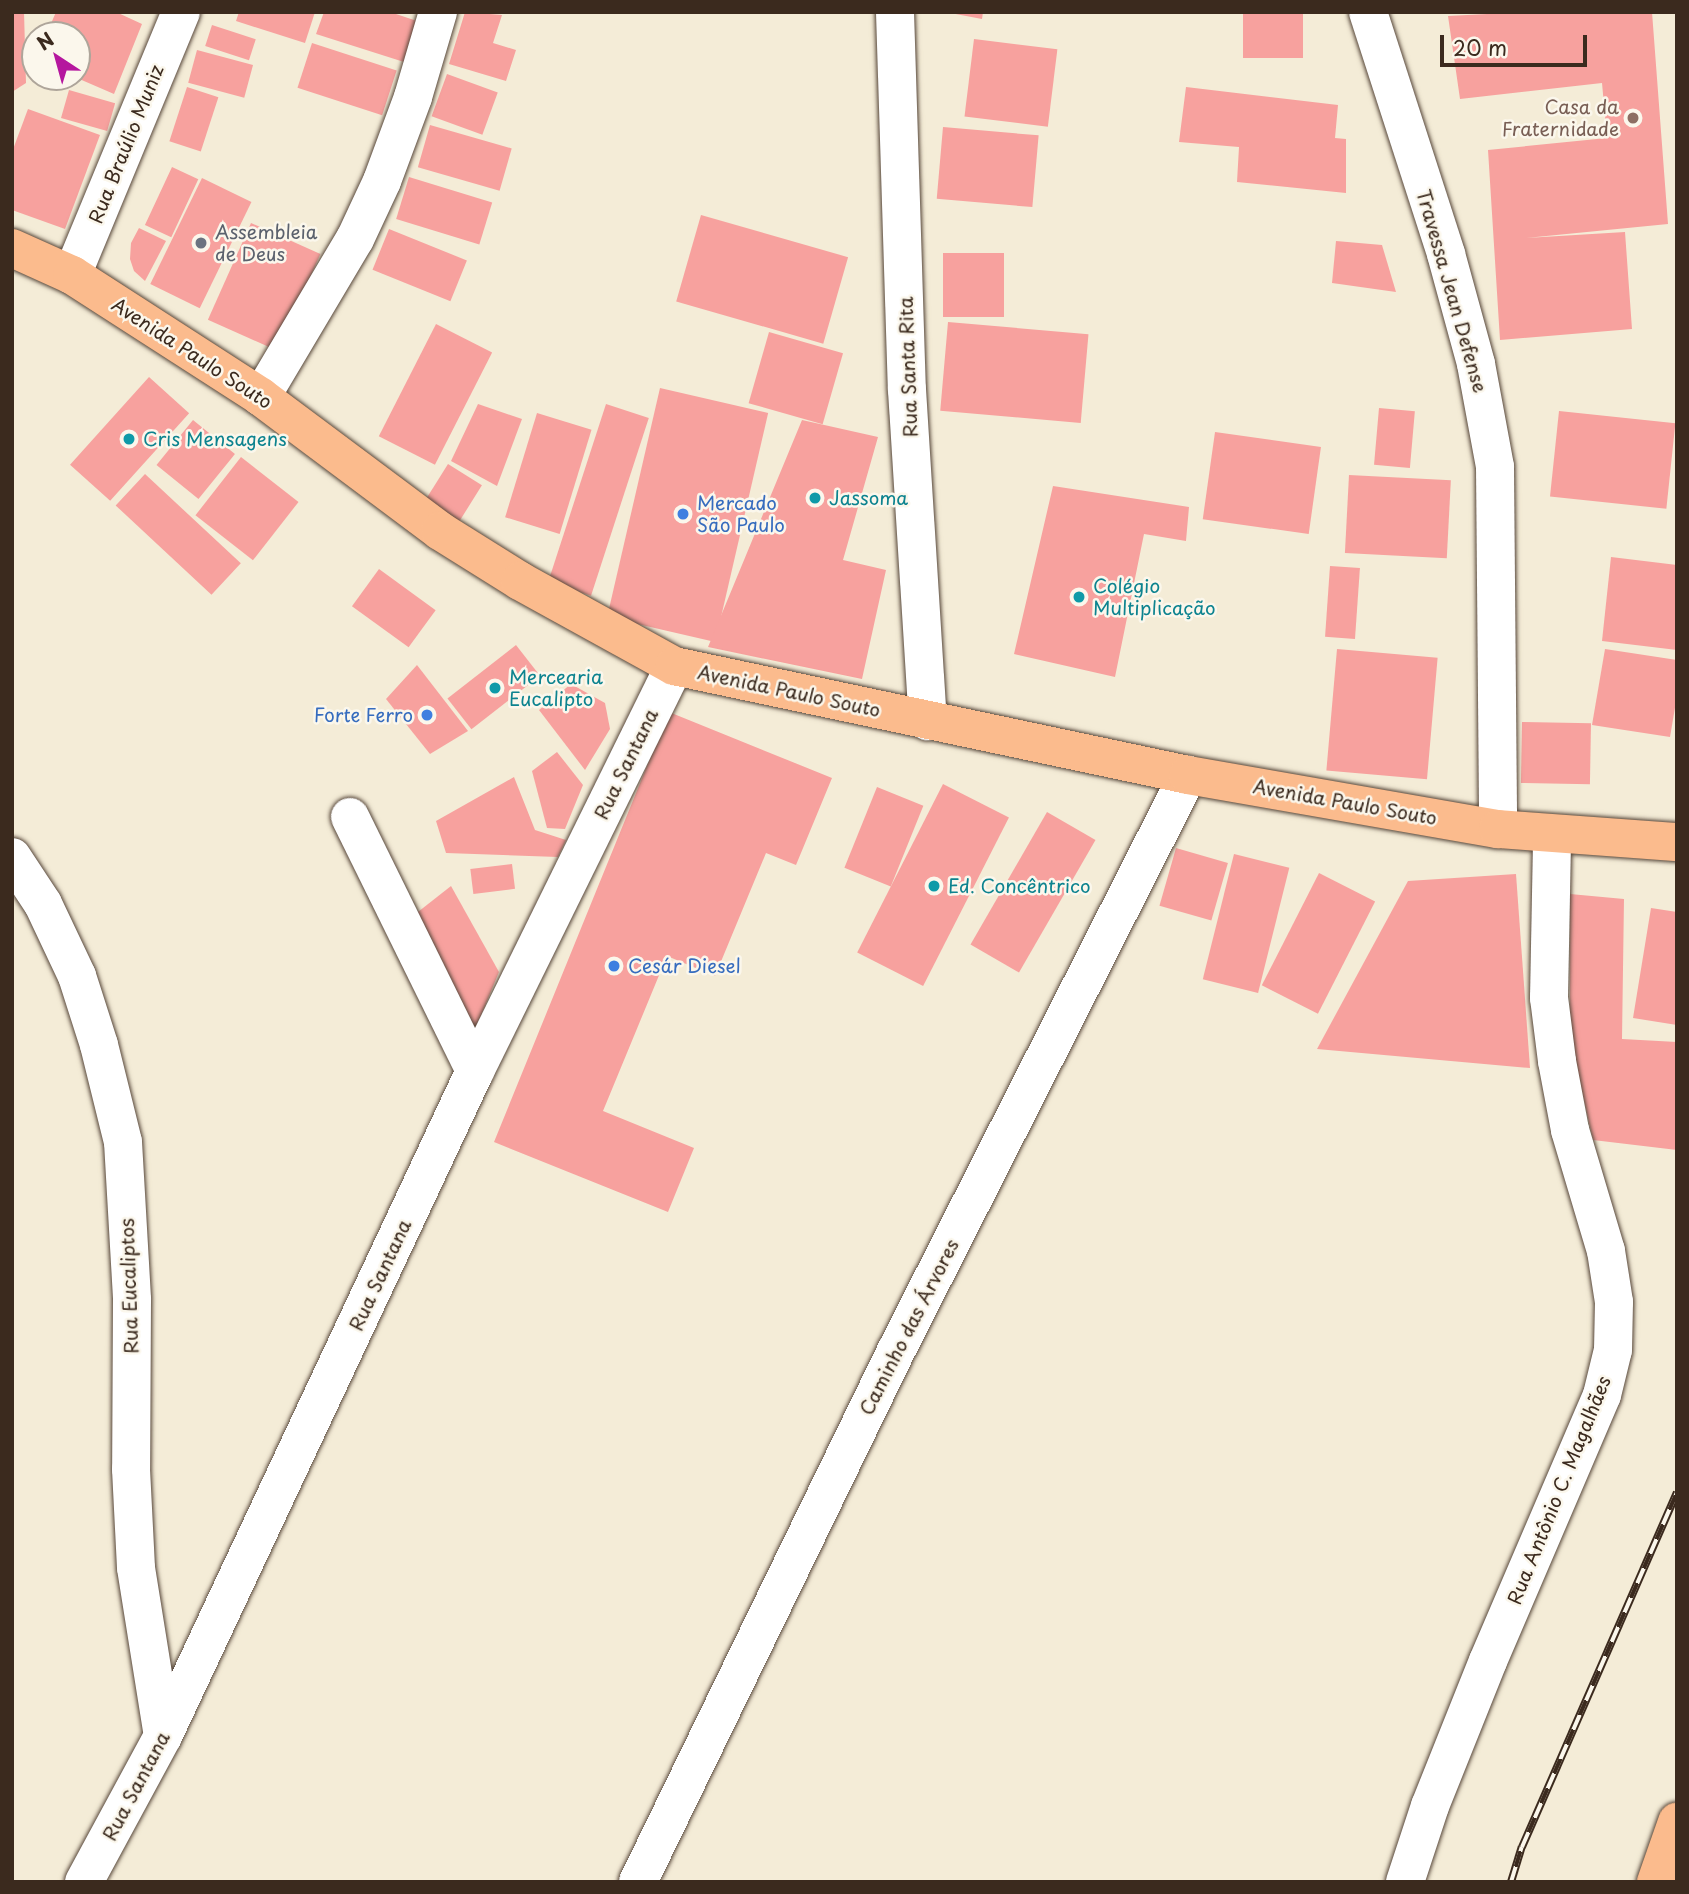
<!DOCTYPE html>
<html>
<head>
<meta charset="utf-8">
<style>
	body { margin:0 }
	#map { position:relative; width:1689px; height:1894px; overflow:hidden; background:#f4ecd7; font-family:"Playpen Sans",sans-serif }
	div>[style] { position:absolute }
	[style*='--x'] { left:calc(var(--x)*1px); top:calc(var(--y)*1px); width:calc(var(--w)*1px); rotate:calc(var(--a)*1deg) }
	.building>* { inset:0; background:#f7a19e; transform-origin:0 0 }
	.roads { filter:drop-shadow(0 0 2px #57473a) drop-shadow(0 0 2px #57473a) }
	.minor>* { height:38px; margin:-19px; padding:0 19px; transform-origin:19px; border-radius:19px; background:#fff }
	.major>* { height:38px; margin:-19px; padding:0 19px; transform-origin:19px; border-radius:19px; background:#fbbb8d }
	.rail>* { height:8px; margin-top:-4px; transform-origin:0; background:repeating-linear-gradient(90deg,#fbf7ec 0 16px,#3b2a1e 0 32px); box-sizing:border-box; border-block:2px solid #3b2a1e }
	.dots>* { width:19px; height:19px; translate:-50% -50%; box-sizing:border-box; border:4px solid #fbf7ec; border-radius:50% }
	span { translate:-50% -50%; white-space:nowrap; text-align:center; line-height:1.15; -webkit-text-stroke:5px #fbf7ec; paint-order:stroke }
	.education-label { font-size:19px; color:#785e54 }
	.right { translate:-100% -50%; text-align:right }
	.street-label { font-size:19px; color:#3b2a1e }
	.worship-label { font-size:19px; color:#5b616d }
	.left { translate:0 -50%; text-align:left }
	.culture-label { font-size:19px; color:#0d838f }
	.shop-label { font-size:19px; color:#366cbe }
	.frame { position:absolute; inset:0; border:14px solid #3b2a1e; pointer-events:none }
	.north { position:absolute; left:21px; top:21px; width:70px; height:70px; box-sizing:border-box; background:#fbf7ec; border:2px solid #aea59a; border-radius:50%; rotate:324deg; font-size:19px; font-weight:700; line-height:28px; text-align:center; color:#3b2a1e }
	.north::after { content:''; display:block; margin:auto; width:24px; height:32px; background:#b5179e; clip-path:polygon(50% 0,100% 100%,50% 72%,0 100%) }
	.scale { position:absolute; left:1440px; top:35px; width:147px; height:32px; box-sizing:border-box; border:4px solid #3b2a1e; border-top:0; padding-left:9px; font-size:21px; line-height:24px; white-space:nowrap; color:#3b2a1e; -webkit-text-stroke:5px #fbf7ec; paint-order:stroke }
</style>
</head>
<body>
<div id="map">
	<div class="building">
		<i style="clip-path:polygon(12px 12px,24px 12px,26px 83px,12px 92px)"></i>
		<i style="clip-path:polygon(56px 12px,116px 12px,142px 24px,114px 94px,77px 78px,77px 35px,46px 35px)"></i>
		<i style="clip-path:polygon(239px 12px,315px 12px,305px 43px,236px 21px)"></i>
		<i style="clip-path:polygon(324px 12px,390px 12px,417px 21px,404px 62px,316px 34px)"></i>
		<i style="clip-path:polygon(465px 12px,502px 15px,493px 43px,516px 50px,506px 81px,449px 64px)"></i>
		<i style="clip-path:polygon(945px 12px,983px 12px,982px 19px)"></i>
		<i style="left:1243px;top:12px;width:60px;height:46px"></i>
		<i style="clip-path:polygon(1527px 12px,1652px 12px,1668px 224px,1526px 238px,1625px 232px,1632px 329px,1500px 340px,1488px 150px,1607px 138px,1602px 83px,1460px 99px,1448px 16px)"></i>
		<i style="left:212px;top:25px;width:46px;height:22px;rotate:18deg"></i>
		<i style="left:974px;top:39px;width:84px;height:78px;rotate:7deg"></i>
		<i style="left:312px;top:43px;width:89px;height:47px;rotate:18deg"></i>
		<i style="left:197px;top:50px;width:58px;height:34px;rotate:15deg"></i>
		<i style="left:447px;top:74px;width:54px;height:45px;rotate:20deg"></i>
		<i style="left:187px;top:87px;width:33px;height:57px;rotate:18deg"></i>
		<i style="clip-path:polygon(1186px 87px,1338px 105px,1335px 138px,1346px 139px,1346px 193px,1237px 182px,1239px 147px,1179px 142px)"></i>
		<i style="left:69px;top:90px;width:48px;height:29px;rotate:16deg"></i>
		<i style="clip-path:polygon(28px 109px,100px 135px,65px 229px,12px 210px,12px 152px)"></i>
		<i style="left:430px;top:125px;width:85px;height:44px;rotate:16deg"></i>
		<i style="left:943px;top:127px;width:96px;height:72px;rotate:5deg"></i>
		<i style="left:172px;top:167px;width:29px;height:64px;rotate:25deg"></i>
		<i style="left:409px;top:177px;width:87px;height:44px;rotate:17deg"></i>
		<i style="left:202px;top:178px;width:55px;height:118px;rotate:26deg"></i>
		<i style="left:701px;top:215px;width:153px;height:90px;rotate:16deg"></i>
		<i style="left:251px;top:223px;width:76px;height:106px;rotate:24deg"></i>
		<i style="clip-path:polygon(139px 228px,166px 241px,145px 281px,134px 271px,130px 259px,131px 243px)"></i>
		<i style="left:389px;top:229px;width:84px;height:44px;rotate:22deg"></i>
		<i style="clip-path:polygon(1336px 241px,1382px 245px,1396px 292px,1332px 283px)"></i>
		<i style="left:943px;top:253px;width:61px;height:64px"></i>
		<i style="left:948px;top:322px;width:141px;height:89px;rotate:5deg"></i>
		<i style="left:436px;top:324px;width:63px;height:126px;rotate:27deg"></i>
		<i style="left:769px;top:332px;width:77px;height:74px;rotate:16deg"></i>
		<i style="left:149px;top:377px;width:54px;height:118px;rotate:42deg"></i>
		<i style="left:660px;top:388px;width:111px;height:235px;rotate:13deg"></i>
		<i style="clip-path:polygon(478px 404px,522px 419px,497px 486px,451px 461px)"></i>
		<i style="left:606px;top:404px;width:45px;height:187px;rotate:18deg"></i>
		<i style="left:1379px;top:408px;width:36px;height:57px;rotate:5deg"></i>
		<i style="left:1559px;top:411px;width:117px;height:86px;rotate:6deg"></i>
		<i style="left:537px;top:413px;width:57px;height:109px;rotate:17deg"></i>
		<i style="left:193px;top:420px;width:54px;height:58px;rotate:39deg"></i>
		<i style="clip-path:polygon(802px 420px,878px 437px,843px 560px,886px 570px,862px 679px,708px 647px)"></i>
		<i style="left:1215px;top:432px;width:107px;height:88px;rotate:8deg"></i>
		<i style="left:241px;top:457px;width:73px;height:74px;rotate:38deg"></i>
		<i style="left:448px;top:464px;width:40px;height:44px;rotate:32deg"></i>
		<i style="left:145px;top:474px;width:131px;height:43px;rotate:43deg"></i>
		<i style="left:1349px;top:475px;width:102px;height:78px;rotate:3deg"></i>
		<i style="clip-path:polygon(1053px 486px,1189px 507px,1186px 541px,1144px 534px,1115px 677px,1014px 654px)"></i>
		<i style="clip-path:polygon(1611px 557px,1677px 565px,1677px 650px,1602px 641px)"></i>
		<i style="left:1330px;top:566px;width:30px;height:71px;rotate:4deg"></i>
		<i style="left:379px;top:569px;width:70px;height:46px;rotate:36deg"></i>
		<i style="left:516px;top:645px;width:39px;height:87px;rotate:52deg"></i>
		<i style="left:1337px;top:649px;width:101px;height:122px;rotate:5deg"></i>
		<i style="clip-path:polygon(1605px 649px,1677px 660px,1677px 696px,1670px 737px,1592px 725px)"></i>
		<i style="clip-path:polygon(417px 665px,468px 731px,430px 754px,386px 699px)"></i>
		<i style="clip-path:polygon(571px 684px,605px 703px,610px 729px,585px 770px,539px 710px)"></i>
		<i style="clip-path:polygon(669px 712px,832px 778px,796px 865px,766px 853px,715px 976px,667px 956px,603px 1111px,694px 1148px,668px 1212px,494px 1142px)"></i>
		<i style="left:1522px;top:722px;width:69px;height:61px;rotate:1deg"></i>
		<i style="clip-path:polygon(557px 752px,583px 785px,565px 829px,547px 828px,532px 771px)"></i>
		<i style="clip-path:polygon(514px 777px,535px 830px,566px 840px,558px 857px,446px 853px,436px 821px)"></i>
		<i style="left:943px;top:784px;width:74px;height:189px;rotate:27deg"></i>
		<i style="left:877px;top:787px;width:50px;height:87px;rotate:22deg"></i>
		<i style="left:1047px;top:812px;width:56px;height:153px;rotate:30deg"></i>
		<i style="left:1176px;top:848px;width:54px;height:60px;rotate:16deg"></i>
		<i style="left:1234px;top:854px;width:57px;height:129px;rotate:14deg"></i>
		<i style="left:512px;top:864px;width:25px;height:42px;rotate:83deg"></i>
		<i style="left:1319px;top:873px;width:63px;height:126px;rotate:27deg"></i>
		<i style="clip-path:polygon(1516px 874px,1530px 1068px,1317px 1049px,1408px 881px)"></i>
		<i style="clip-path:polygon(451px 886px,499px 972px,475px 1030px,409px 919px)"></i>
		<i style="clip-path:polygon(1570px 894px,1624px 899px,1622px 1039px,1677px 1042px,1677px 1150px,1593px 1140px,1570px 1038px)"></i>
		<i style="clip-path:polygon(1651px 908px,1677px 912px,1677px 1025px,1633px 1018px)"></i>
	</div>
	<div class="roads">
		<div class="minor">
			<i style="--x:895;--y:12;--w:378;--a:88.2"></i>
			<i style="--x:907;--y:390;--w:332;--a:86.4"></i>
			<i style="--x:1368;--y:12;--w:254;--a:72.1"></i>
			<i style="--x:1446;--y:254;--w:114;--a:74.7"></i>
			<i style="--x:1476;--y:364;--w:105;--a:79.5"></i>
			<i style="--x:1495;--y:467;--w:362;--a:89.5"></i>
			<i style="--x:72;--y:275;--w:285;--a:-67.5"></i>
			<i style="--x:261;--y:397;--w:184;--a:-59.3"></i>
			<i style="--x:355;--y:239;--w:64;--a:-65"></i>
			<i style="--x:382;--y:181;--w:90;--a:-69.7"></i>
			<i style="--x:413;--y:97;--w:89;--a:-73.6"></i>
			<i style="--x:350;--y:817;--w:283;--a:63.8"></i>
			<i style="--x:12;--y:857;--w:56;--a:56.6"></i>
			<i style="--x:43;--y:904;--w:80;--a:64.7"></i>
			<i style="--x:77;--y:976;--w:72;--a:72.3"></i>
			<i style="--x:99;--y:1045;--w:100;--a:76.1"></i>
			<i style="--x:123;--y:1142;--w:158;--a:86.7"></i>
			<i style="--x:132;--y:1300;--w:169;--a:90.3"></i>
			<i style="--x:131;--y:1469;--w:99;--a:87.1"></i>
			<i style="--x:136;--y:1568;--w:170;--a:80.9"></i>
			<i style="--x:84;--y:1882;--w:166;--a:-61.6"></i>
			<i style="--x:163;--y:1736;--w:735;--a:-64.87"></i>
			<i style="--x:475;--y:1071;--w:451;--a:-63.8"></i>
			<i style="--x:638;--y:1882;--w:590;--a:-64.09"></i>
			<i style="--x:896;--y:1351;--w:646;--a:-63.12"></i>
			<i style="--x:1405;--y:1882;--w:80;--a:-71.8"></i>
			<i style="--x:1430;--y:1806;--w:156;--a:-68.2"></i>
			<i style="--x:1488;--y:1661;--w:289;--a:-66.8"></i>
			<i style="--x:1602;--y:1395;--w:46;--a:-76.3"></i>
			<i style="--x:1613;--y:1350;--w:48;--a:-88.8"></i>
			<i style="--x:1614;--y:1302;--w:52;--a:-98.9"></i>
			<i style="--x:1606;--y:1251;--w:126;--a:-106.6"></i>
			<i style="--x:1570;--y:1130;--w:70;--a:-100.7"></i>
			<i style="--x:1557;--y:1061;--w:64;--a:-97.2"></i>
			<i style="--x:1549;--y:998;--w:163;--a:-88.9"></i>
		</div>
		<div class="major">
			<i style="--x:12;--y:248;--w:66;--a:24.2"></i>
			<i style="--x:72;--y:275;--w:225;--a:32.8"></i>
			<i style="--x:261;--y:397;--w:224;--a:36.8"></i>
			<i style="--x:440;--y:531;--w:94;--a:32"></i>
			<i style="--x:520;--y:581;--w:176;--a:28.9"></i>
			<i style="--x:674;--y:666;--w:525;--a:11.97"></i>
			<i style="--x:1188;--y:775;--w:315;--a:9.9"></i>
			<i style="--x:1498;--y:829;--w:179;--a:4.2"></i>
			<i style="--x:1656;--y:1882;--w:64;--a:-70.7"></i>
		</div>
	</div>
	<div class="rail">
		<i style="--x:1511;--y:1882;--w:37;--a:-73"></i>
		<i style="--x:1522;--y:1847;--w:387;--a:-66.4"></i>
	</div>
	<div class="dots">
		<i style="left:1633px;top:118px;background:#8d6e63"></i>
		<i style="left:201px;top:243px;background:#6b7280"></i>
		<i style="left:129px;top:439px;background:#0f9aa8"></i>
		<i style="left:815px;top:498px;background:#0f9aa8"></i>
		<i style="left:683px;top:514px;background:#3f7fe0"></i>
		<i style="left:1079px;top:597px;background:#0f9aa8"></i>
		<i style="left:495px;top:688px;background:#0f9aa8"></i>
		<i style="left:427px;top:715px;background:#3f7fe0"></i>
		<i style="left:934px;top:886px;background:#0f9aa8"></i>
		<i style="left:614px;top:966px;background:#3f7fe0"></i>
	</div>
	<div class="education-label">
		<span class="right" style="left:1619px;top:118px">Casa da<br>Fraternidade</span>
	</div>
	<div class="street-label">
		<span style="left:126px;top:144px;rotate:-68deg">Rua Braúlio Muniz</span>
		<span style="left:1452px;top:291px;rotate:74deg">Travessa Jean Defense</span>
		<span style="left:192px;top:353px;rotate:33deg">Avenida Paulo Souto</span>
		<span style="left:908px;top:367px;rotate:-92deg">Rua Santa Rita</span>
		<span style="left:789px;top:691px;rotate:12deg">Avenida Paulo Souto</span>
		<span style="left:626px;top:764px;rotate:-64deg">Rua Santana</span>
		<span style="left:1345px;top:802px;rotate:10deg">Avenida Paulo Souto</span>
		<span style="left:380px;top:1275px;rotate:-65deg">Rua Santana</span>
		<span style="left:129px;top:1286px;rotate:-92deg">Rua Eucaliptos</span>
		<span style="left:909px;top:1327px;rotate:-63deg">Caminho das Árvores</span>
		<span style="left:1559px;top:1490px;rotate:-68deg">Rua Antônio C. Magalhães</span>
		<span style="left:136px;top:1786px;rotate:-62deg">Rua Santana</span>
	</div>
	<div class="worship-label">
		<span class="left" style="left:215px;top:243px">Assembleia<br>de Deus</span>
	</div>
	<div class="culture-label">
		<span class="left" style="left:143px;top:439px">Cris Mensagens</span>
		<span class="left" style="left:829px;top:498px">Jassoma</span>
		<span class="left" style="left:1093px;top:597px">Colégio<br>Multiplicação</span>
		<span class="left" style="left:509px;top:688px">Mercearia<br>Eucalipto</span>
		<span class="left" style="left:948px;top:886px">Ed. Concêntrico</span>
	</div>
	<div class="shop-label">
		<span class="left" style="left:697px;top:514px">Mercado<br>São Paulo</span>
		<span class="right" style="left:413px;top:715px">Forte Ferro</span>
		<span class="left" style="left:628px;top:966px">Cesár Diesel</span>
	</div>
	<div class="frame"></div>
	<div class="north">N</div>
	<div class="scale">20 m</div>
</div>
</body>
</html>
